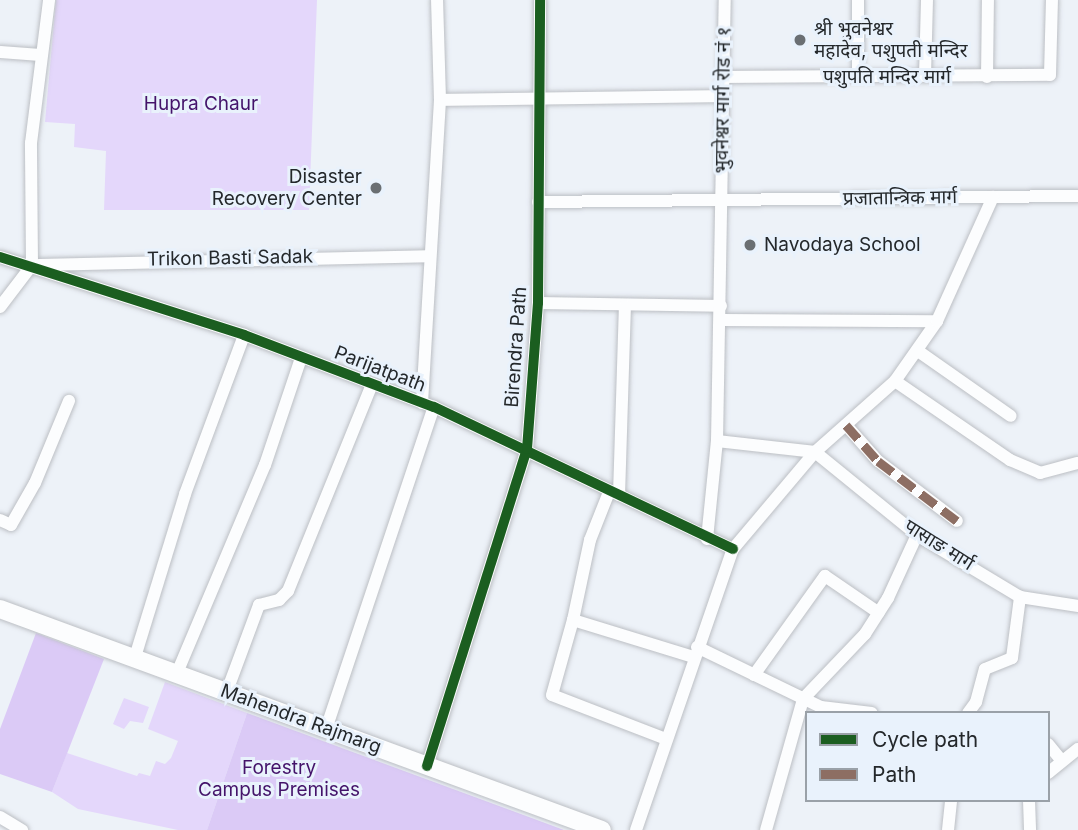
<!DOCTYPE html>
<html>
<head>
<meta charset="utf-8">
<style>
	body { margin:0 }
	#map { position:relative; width:1078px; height:830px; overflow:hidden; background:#edf2f8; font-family:Inter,"Noto Sans Devanagari",sans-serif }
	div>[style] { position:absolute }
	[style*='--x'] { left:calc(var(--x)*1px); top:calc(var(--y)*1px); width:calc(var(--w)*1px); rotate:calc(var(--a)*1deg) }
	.green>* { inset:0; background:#e4d7fb }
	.forest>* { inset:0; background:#dbcaf6 }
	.roads { filter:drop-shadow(0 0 2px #bcbfc4) drop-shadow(0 0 2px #bcbfc4) }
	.minor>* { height:12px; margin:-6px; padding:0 6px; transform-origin:6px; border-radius:6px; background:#fcfdfe }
	.highway>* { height:18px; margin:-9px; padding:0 9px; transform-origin:9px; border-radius:9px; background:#fcfdfe }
	.quiet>* { height:9px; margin-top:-4.5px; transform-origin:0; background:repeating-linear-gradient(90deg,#8d6e63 0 18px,transparent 0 27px) }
	.cycleway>* { height:10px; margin:-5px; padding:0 5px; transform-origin:5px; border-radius:5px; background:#1b5e20 }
	.dots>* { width:19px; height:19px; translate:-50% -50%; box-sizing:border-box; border:4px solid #e9f2fc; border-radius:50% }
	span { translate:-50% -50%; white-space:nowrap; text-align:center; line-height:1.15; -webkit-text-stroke:6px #e9f2fc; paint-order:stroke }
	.poi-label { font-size:19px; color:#24282b }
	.left { translate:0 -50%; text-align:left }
	.right { translate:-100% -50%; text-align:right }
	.street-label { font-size:19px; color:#24282b }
	.park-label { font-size:19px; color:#44136a }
	.legend { position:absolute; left:805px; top:711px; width:245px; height:91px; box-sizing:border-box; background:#e9f2fc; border:2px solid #9aa1a8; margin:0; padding:9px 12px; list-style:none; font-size:21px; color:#24282b }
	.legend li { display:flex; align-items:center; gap:14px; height:35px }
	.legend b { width:35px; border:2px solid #9aa1a8 }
</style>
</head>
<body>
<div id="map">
	<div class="green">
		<i style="clip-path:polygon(56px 0,317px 0,309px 210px,104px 210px,106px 151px,74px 147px,75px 124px,45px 122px)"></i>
		<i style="clip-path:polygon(165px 682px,247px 713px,207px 830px,178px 830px,78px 809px,52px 792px,67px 753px,137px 776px,139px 773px,150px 776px,156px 761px,165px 764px,171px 758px,178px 741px,148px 729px)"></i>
		<i style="clip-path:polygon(124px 698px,149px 707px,143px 723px,130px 721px,124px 729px,113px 724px)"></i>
	</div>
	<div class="forest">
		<i style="clip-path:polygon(36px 633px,104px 659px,52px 792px,0 774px,0 729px)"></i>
		<i style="clip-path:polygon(247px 713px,564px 830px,207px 830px)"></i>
	</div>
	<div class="roads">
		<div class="minor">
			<i style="--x:0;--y:52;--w:41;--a:4.2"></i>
			<i style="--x:858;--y:76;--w:76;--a:-90"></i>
			<i style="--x:925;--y:76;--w:76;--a:-88.5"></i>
			<i style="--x:724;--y:77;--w:326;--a:-0.4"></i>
			<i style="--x:1050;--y:75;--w:75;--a:-88.5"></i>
			<i style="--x:987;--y:77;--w:77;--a:-89.3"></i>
			<i style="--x:440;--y:100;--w:283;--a:-0.8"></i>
			<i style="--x:538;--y:202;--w:540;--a:-0.64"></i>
			<i style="--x:0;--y:257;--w:256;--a:17.7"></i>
			<i style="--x:244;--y:335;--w:203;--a:20.8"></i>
			<i style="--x:434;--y:407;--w:331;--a:25.4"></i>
			<i style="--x:39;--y:265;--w:389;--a:-1.3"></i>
			<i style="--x:538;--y:303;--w:183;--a:0.9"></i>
			<i style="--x:0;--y:307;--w:53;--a:-52.7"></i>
			<i style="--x:32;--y:265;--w:122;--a:-90.5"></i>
			<i style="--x:31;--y:143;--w:144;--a:-82.8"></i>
			<i style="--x:721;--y:320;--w:216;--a:0.3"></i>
			<i style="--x:918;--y:351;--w:113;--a:35"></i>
			<i style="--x:895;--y:381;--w:140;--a:34.5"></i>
			<i style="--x:1010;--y:460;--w:33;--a:23"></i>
			<i style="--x:1040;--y:473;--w:39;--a:-15"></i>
			<i style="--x:422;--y:403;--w:304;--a:-86.6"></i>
			<i style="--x:440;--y:100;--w:100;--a:-91.7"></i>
			<i style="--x:846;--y:425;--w:48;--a:48.4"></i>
			<i style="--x:878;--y:461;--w:99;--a:37.2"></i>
			<i style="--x:717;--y:441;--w:99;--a:6.4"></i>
			<i style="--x:815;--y:452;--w:132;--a:39.1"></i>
			<i style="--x:917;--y:535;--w:120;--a:31"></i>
			<i style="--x:1020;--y:597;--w:59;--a:8.8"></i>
			<i style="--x:619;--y:495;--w:189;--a:-88.2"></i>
			<i style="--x:0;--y:520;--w:12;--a:24"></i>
			<i style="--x:11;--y:525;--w:48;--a:-60.3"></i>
			<i style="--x:35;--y:483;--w:89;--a:-67.5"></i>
			<i style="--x:707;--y:539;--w:99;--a:-84.2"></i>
			<i style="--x:717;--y:441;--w:441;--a:-89"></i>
			<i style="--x:573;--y:620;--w:82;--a:-78"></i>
			<i style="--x:590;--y:540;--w:52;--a:-68.4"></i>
			<i style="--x:697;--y:647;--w:138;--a:25.8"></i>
			<i style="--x:821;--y:707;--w:51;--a:6.7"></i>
			<i style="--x:135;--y:657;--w:170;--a:-72.9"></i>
			<i style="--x:185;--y:494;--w:170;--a:-69.6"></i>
			<i style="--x:177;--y:673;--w:226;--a:-67.1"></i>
			<i style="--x:265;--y:465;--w:113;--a:-71.4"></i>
			<i style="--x:754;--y:675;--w:122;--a:-54.4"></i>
			<i style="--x:825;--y:576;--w:65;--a:34.4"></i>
			<i style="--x:227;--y:691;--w:92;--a:-69.6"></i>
			<i style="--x:259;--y:605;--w:21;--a:-14"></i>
			<i style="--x:279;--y:600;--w:13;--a:-45"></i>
			<i style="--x:288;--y:591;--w:223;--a:-67.9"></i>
			<i style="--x:968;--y:713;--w:14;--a:-54"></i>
			<i style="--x:976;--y:702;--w:34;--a:-75"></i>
			<i style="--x:985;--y:669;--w:29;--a:-22"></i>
			<i style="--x:1012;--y:658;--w:62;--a:-82.5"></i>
			<i style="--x:326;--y:729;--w:340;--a:-71.5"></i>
			<i style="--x:666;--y:739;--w:122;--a:-158.9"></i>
			<i style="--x:552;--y:695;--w:78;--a:-74.4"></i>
			<i style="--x:573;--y:620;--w:126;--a:17.1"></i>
			<i style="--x:1048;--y:744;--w:22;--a:51"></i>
			<i style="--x:427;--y:766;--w:332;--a:-72.5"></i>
			<i style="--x:527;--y:449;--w:146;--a:-85.7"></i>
			<i style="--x:538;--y:303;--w:303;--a:-89.6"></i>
			<i style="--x:1048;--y:773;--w:38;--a:-39"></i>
			<i style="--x:1029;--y:800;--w:30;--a:88"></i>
			<i style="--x:0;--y:817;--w:26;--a:31"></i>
			<i style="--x:636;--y:830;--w:297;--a:-71"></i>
			<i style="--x:733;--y:549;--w:127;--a:-49.8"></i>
			<i style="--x:815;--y:452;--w:107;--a:-41.6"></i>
			<i style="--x:895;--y:381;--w:73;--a:-55"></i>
			<i style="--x:937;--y:321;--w:136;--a:-65.7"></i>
			<i style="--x:766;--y:830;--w:136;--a:-74.2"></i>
			<i style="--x:803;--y:699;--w:90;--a:-46.4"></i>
			<i style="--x:865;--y:634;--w:43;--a:-57.4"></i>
			<i style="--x:888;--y:598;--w:69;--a:-65.3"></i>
			<i style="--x:948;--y:830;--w:30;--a:-84"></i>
		</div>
		<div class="highway">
			<i style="--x:0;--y:609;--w:641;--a:20.16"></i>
		</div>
	</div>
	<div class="quiet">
		<i style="--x:846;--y:425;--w:48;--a:48.4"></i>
		<i style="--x:878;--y:461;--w:99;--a:37.2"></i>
	</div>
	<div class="cycleway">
		<i style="--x:0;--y:257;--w:256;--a:17.7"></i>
		<i style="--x:244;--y:335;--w:203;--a:20.8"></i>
		<i style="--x:434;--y:407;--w:331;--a:25.4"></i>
		<i style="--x:427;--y:766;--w:332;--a:-72.5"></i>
		<i style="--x:527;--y:449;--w:146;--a:-85.7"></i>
		<i style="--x:538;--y:303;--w:303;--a:-89.6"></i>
	</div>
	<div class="dots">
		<i style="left:800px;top:40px;background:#6a6f73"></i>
		<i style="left:376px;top:188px;background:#6a6f73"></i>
		<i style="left:750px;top:245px;background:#6a6f73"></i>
	</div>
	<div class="poi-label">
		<span class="left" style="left:814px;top:40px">श्री भुवनेश्वर<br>महादेव, पशुपती मन्दिर</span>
		<span class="right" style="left:362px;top:188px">Disaster<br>Recovery Center</span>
		<span class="left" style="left:764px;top:245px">Navodaya School</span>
	</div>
	<div class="street-label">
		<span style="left:887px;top:77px">पशुपति मन्दिर मार्ग</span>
		<span style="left:723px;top:100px;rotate:-89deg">भुवनेश्वर मार्ग रोड नं १</span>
		<span style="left:900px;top:198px;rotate:-1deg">प्रजातान्त्रिक मार्ग</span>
		<span style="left:230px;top:258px;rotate:-1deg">Trikon Basti Sadak</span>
		<span style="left:516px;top:347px;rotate:-86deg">Birendra Path</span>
		<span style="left:380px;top:369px;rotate:21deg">Parijatpath</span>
		<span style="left:939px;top:545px;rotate:32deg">पासाङ मार्ग</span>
		<span style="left:301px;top:719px;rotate:20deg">Mahendra Rajmarg</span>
	</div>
	<div class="park-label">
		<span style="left:201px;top:104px">Hupra Chaur</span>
		<span style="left:279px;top:779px">Forestry<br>Campus Premises</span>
	</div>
	<ul class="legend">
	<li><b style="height:9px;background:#1b5e20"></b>Cycle path</li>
	<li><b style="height:9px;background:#8d6e63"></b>Path</li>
	</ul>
</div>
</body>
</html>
